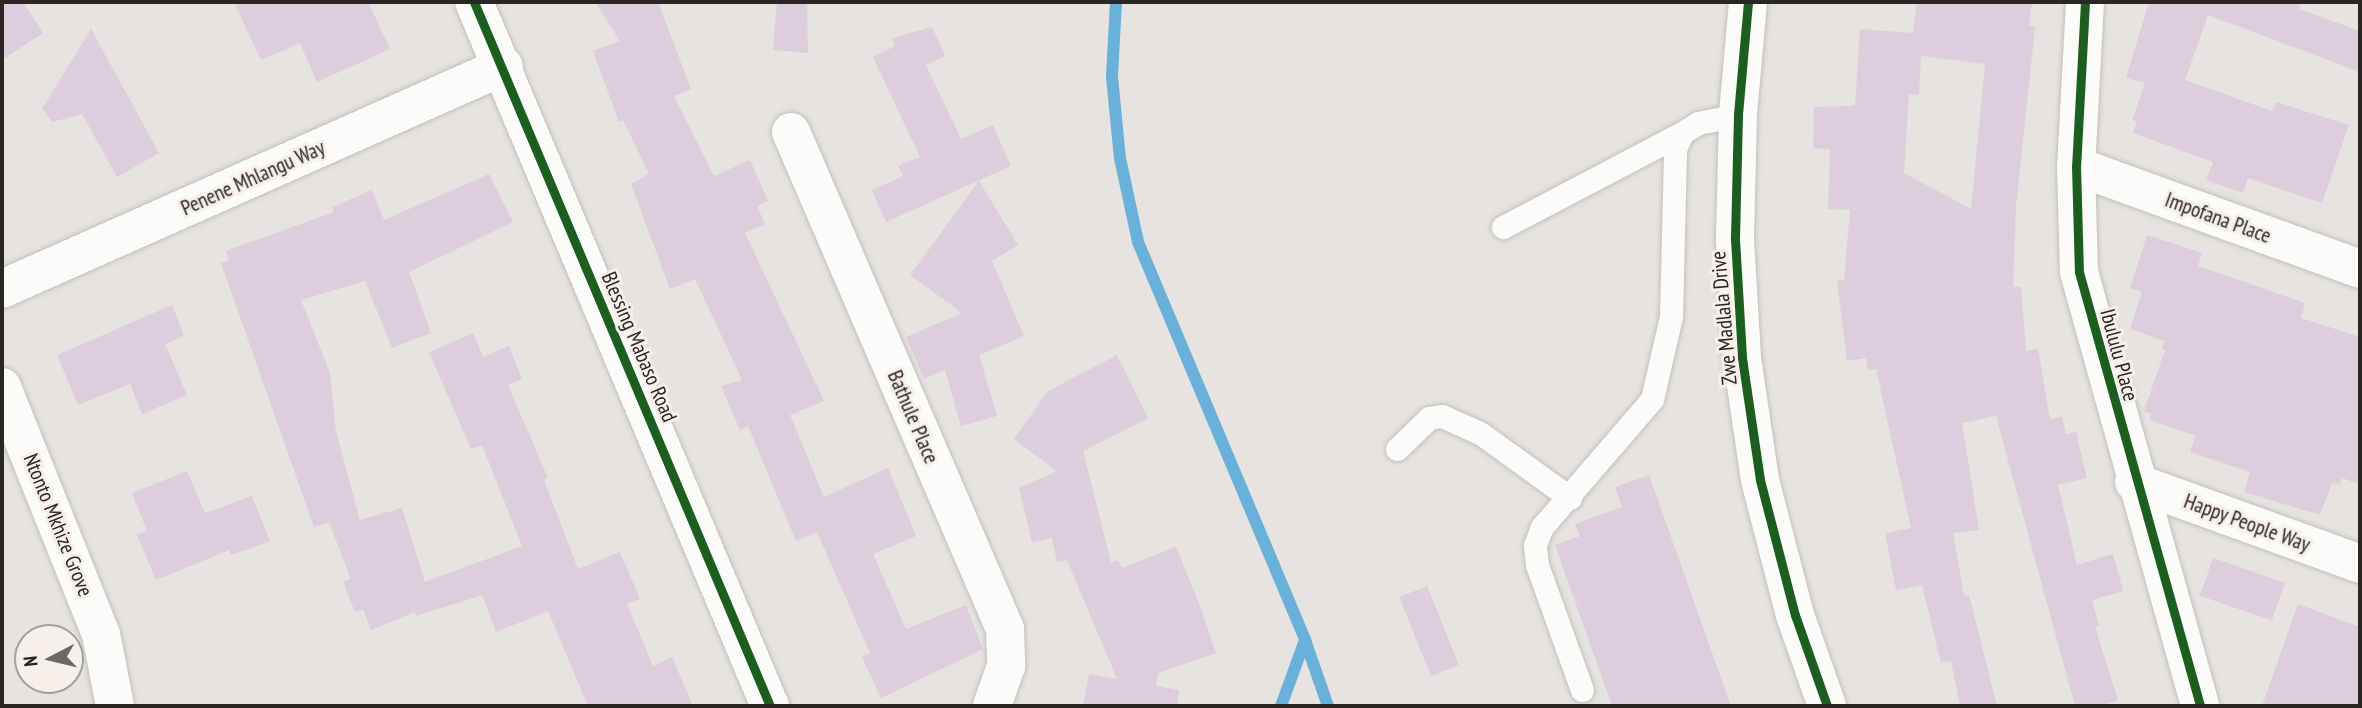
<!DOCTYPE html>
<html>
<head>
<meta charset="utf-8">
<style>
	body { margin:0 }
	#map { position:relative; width:2362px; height:708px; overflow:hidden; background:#e6e3e0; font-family:"PT Sans Narrow",sans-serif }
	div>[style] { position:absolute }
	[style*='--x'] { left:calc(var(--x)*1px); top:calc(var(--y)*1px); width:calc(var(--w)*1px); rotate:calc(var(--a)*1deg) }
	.stream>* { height:12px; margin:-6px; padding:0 6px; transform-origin:6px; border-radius:6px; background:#69b1da }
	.building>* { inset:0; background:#dccedc; transform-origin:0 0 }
	.roads { filter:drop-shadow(0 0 2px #c2c0be) drop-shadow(0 0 2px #c2c0be) }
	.service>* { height:23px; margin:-11.5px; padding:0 11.5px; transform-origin:11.5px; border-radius:11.5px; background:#fbfbfa }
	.minor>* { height:38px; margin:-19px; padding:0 19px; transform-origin:19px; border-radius:19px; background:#fbfbfa }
	.tertiary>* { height:38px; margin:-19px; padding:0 19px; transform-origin:19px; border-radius:19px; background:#fbfbfa }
	.cycleway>* { height:9px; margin:-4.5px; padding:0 4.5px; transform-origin:4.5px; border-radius:4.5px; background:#1b5e20 }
	span { translate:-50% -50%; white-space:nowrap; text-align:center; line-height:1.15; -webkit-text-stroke:6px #f6efea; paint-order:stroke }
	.street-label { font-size:21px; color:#292624 }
	.frame { position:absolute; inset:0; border:4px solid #292624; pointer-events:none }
	.north { position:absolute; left:14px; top:624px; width:70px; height:70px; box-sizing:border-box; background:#f6efea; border:2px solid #a49f9b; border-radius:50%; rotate:263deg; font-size:19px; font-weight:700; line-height:28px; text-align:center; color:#292624 }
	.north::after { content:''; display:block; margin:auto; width:24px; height:32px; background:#6b6866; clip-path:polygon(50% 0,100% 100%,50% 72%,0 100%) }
</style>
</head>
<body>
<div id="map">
	<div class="stream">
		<i style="--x:1116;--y:2;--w:75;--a:93.1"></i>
		<i style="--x:1112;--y:77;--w:81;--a:84.4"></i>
		<i style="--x:1120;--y:158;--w:86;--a:77.9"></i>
		<i style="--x:1138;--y:242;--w:432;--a:67.2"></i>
		<i style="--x:1305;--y:640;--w:70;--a:70.8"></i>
		<i style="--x:1281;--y:706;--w:70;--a:-70"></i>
	</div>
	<div class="building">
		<i style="clip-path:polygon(2px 2px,23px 2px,43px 33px,2px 60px)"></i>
		<i style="clip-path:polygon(234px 2px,368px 2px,390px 49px,317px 82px,300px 43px,261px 60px)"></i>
		<i style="clip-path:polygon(595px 2px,658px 2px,691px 89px,674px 96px,714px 176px,750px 160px,768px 201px,757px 206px,765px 224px,745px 233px,824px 401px,790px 415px,824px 497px,888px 468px,916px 536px,873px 554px,906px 629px,966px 605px,983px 649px,881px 698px,862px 657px,870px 653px,817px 532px,796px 541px,748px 426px,740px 430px,721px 386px,742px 380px,695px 279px,670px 289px,631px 184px,649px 174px,623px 120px,619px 122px,593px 51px,620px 41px)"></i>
		<i style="clip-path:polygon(777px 2px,807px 2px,808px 53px,773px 50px)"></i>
		<i style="clip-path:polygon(evenodd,1917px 2px,2032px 2px,2029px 26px,2035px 27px,2016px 206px,2013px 287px,2021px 287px,2026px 351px,2038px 349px,2050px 420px,2062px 416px,2066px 434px,2076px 432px,2087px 478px,2058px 485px,2077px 565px,2113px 554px,2123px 591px,2092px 600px,2099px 626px,2095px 627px,2118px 700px,2099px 706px,2075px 706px,1996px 416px,1962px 423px,1979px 530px,1953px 533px,1964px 596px,1969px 595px,1997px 706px,1960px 706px,1951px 661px,1941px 663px,1922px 585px,1896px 590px,1885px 533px,1911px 528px,1876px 369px,1868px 370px,1866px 358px,1847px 361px,1837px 281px,1844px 280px,1850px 210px,1828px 209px,1830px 149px,1813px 148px,1814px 107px,1855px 106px,1860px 29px,1913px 33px,1917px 2px,1921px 56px,1985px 64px,1971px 209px,1904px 173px,1909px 94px,1919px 95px,1921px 56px)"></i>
		<i style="clip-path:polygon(2149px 2px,2302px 2px,2299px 9px,2360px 31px,2360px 72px,2208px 15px,2185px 80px,2272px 111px,2276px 102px,2349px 125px,2322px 203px,2248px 178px,2243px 193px,2206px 180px,2213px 162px,2133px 133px,2137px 121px,2132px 120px,2145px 83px,2126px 78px)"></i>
		<i style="clip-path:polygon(932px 27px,945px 56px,926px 65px,961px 139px,993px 125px,1011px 166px,886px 222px,872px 190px,903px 176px,898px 166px,920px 157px,873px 57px,895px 46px,892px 38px)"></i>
		<i style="clip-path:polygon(91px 29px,159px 153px,117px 177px,82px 114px,52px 122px,42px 109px)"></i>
		<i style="clip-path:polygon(489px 174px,513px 222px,409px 272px,431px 333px,392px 348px,365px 281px,301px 300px,330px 373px,336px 432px,360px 520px,402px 508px,425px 582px,522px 546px,482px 445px,471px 449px,429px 352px,473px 333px,483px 357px,509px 346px,522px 379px,508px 385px,548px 478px,544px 480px,578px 569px,620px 552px,640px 599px,627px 604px,653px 666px,672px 657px,693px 706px,588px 706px,548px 611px,496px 632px,482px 595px,416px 616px,415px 612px,371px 630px,363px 609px,355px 612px,343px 582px,351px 579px,329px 522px,314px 527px,221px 263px,229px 260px,226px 251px,334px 212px,332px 207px,372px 190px,384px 220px)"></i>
		<i style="clip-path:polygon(979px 181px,1018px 245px,992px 261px,1024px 336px,979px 355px,997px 416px,961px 426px,945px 370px,924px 379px,906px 337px,962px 313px,910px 275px)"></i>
		<i style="clip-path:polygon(2147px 235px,2202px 253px,2198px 266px,2305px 303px,2301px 318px,2360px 337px,2360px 484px,2342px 478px,2340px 485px,2332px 483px,2320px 515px,2244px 492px,2250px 472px,2190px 452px,2196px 436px,2150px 420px,2151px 414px,2144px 411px,2165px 350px,2162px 348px,2165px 341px,2130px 329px,2142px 292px,2130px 288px)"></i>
		<i style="clip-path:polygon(172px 305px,184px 336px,165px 344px,187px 395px,142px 414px,130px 384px,78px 405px,57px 355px)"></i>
		<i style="clip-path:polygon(1117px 355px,1148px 418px,1083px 451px,1111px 563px,1118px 560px,1122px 568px,1176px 547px,1201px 609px,1216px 653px,1158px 673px,1156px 686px,1179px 690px,1177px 706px,1083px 706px,1089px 674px,1117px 679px,1067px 560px,1057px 562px,1052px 538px,1032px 542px,1019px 488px,1057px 471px,1014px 439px,1048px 391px)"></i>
		<i style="clip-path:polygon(187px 471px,205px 513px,252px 496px,270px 541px,231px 555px,229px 550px,156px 580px,137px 535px,147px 531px,132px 493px)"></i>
		<i style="clip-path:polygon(1649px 475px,1731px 706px,1612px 706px,1555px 545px,1580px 536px,1575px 524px,1622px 507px,1615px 487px)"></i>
		<i style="left:2213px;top:558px;width:76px;height:40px;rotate:19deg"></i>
		<i style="left:1427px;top:586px;width:85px;height:30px;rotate:68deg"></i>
		<i style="clip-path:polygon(2298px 604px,2360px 627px,2360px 706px,2262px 706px)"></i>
	</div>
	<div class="roads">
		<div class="service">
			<i style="--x:1503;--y:227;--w:202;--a:-27.7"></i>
			<i style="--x:1397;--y:449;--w:45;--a:-44.1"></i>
			<i style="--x:1429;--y:418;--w:13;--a:-9"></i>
			<i style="--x:1442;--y:416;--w:42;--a:24.1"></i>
			<i style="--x:1480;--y:433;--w:111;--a:35.8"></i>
			<i style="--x:1582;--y:690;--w:133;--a:-109.8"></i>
			<i style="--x:1537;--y:565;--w:20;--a:-96"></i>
			<i style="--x:1535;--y:545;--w:19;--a:-69"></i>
			<i style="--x:1542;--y:527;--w:169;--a:-49.3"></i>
			<i style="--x:1652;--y:399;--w:84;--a:-77"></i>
			<i style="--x:1671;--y:317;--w:168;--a:-88.6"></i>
			<i style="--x:1675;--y:149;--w:17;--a:-66"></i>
			<i style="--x:1682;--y:133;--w:19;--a:-32"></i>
			<i style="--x:1698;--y:123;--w:41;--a:-11.3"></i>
		</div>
		<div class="minor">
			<i style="--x:474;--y:2;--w:764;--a:67.2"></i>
			<i style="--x:2085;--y:2;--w:164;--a:93.1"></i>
			<i style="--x:2076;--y:166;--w:106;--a:88.4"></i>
			<i style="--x:2079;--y:272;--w:451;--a:74.4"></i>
			<i style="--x:791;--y:132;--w:541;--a:66.7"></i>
			<i style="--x:1005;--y:629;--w:37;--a:88"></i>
			<i style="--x:1006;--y:666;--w:42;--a:109.3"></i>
			<i style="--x:2076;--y:166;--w:302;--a:19.9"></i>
			<i style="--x:2;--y:289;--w:549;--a:-23.95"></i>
			<i style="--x:2;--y:387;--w:266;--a:68.2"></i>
			<i style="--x:101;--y:634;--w:73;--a:79"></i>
			<i style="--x:2134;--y:482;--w:240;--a:19.9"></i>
		</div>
		<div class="tertiary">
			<i style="--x:1748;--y:2;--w:113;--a:95.1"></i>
			<i style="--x:1738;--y:115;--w:124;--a:91.4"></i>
			<i style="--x:1735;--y:239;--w:119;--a:86.6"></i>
			<i style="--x:1742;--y:358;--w:123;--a:81.6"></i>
			<i style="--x:1760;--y:480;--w:139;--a:75.5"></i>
			<i style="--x:1795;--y:615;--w:96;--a:70.6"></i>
		</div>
	</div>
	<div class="cycleway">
		<i style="--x:474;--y:2;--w:764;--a:67.2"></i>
		<i style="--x:1748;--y:2;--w:113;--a:95.1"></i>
		<i style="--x:1738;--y:115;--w:124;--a:91.4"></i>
		<i style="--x:1735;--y:239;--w:119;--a:86.6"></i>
		<i style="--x:1742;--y:358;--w:123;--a:81.6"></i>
		<i style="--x:1760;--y:480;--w:139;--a:75.5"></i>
		<i style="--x:1795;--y:615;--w:96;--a:70.6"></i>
		<i style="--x:2085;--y:2;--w:164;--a:93.1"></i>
		<i style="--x:2076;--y:166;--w:106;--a:88.4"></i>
		<i style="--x:2079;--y:272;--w:451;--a:74.4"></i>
	</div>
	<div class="street-label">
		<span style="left:253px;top:178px;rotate:-24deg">Penene Mhlangu Way</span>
		<span style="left:2218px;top:218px;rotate:20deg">Impofana Place</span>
		<span style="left:1724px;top:318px;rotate:-95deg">Zwe Madlala Drive</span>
		<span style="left:639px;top:347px;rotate:67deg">Blessing Mabaso Road</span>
		<span style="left:2119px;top:355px;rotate:75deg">Ibululu Place</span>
		<span style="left:913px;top:417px;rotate:67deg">Bathule Place</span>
		<span style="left:2247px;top:523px;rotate:20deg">Happy People Way</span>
		<span style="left:58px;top:525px;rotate:68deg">Ntonto Mkhize Grove</span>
	</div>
	<div class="frame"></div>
	<div class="north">N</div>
</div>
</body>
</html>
